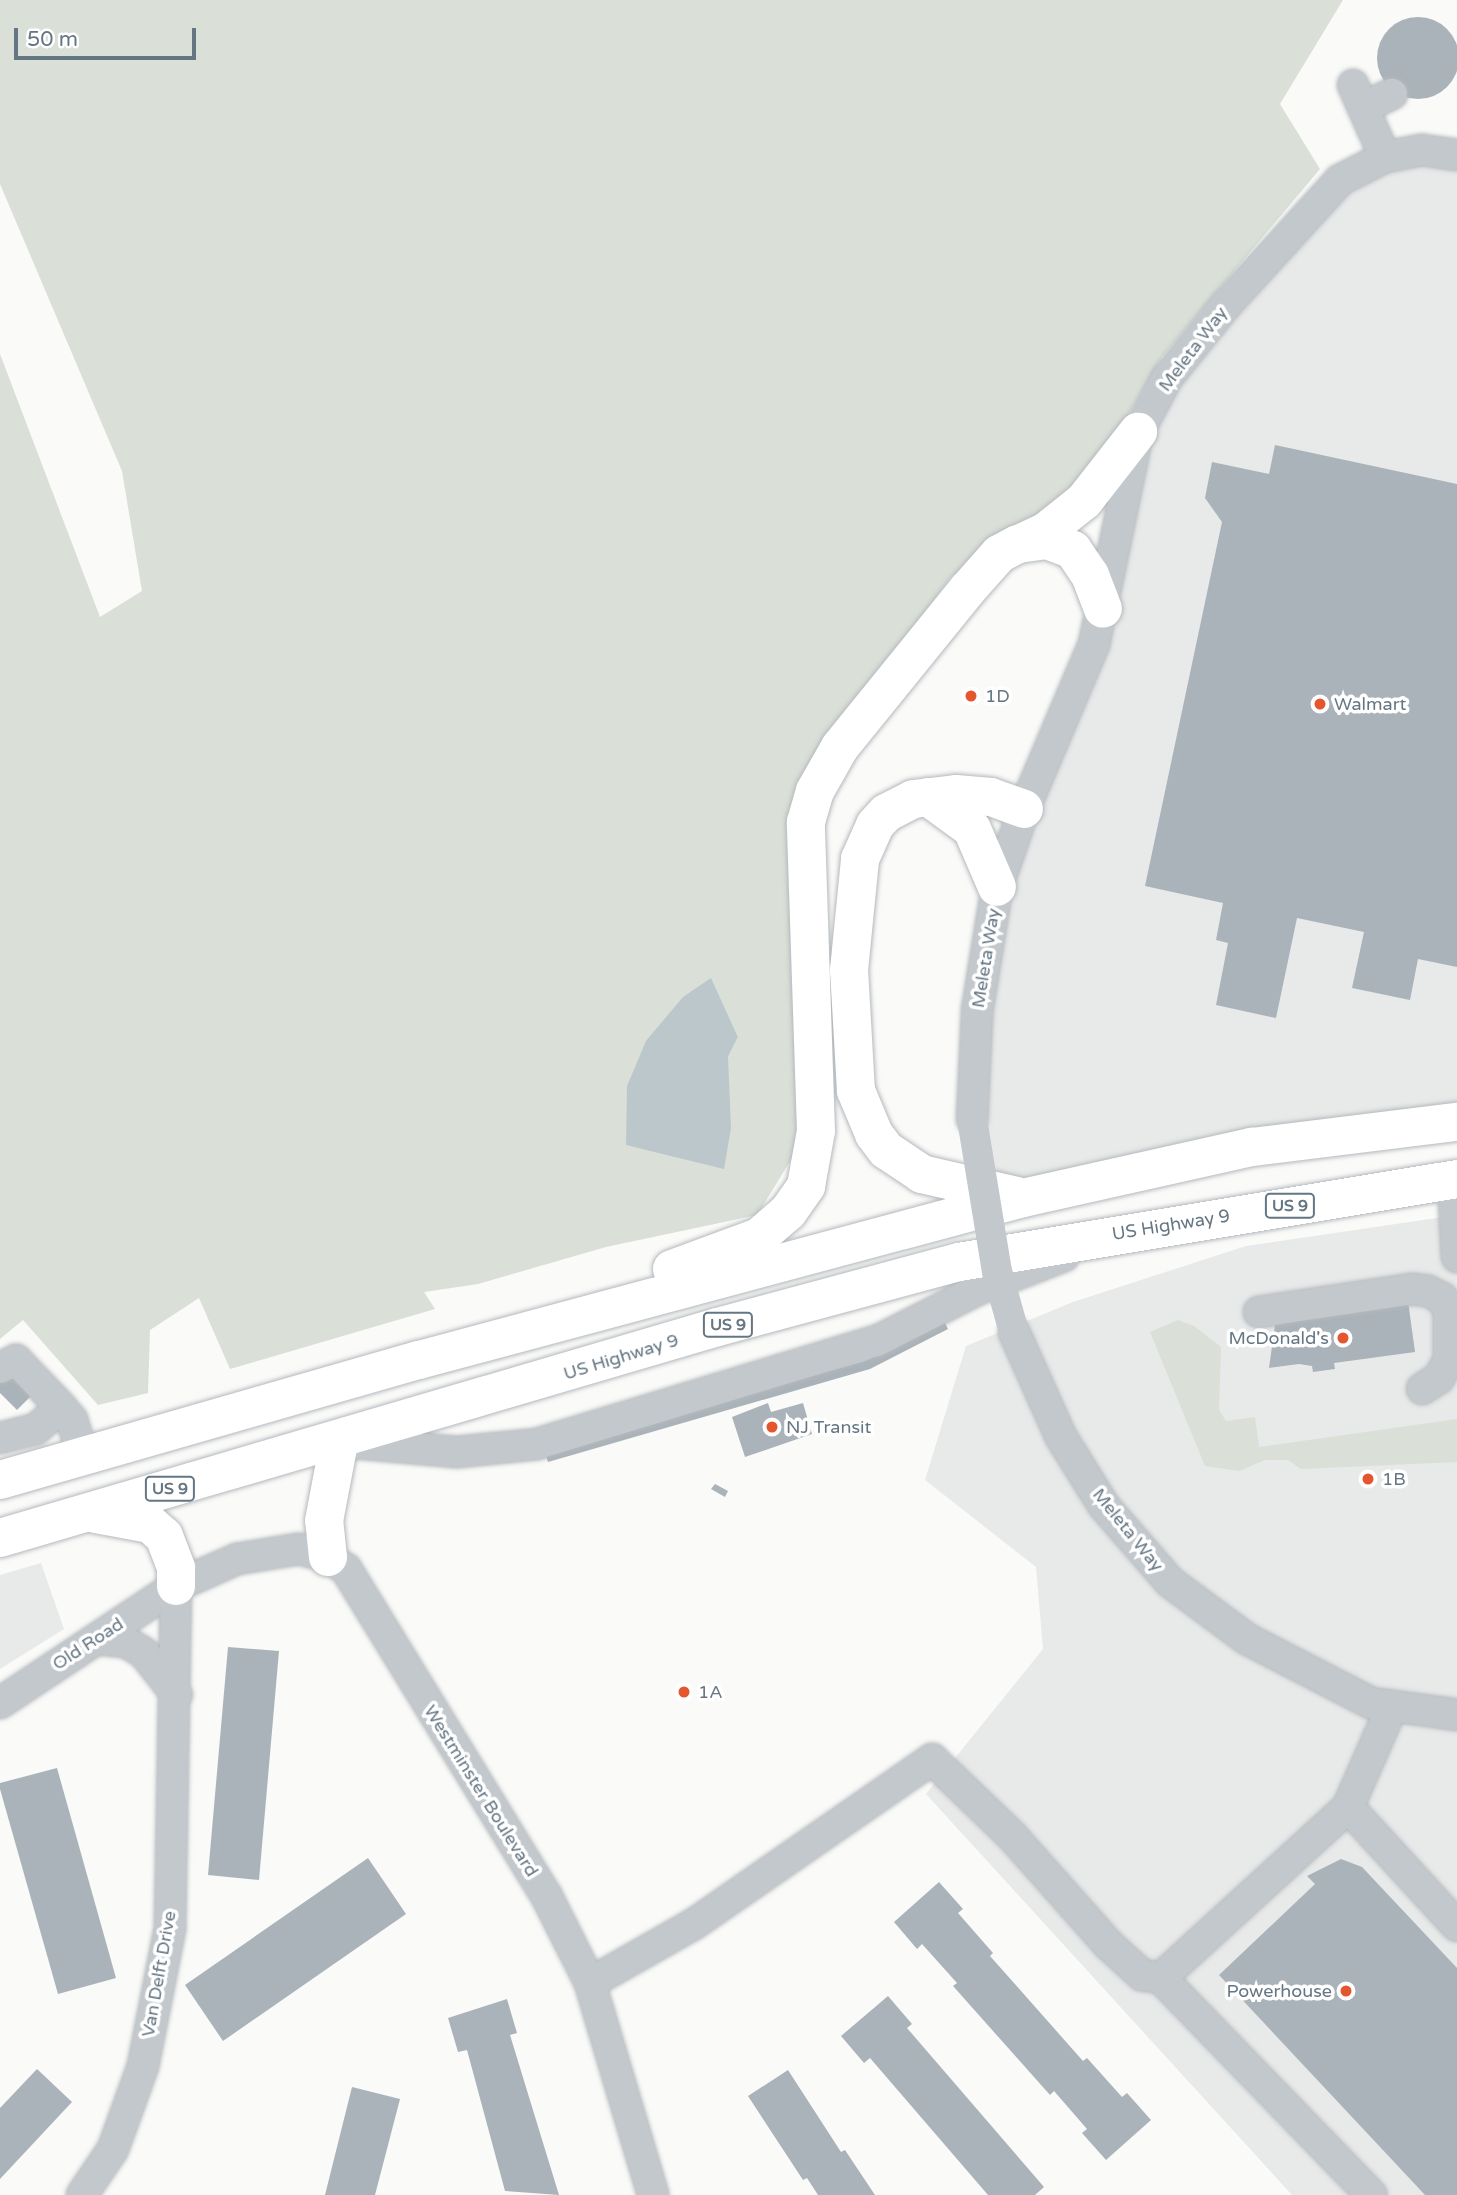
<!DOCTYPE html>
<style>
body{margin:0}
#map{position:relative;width:1457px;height:2195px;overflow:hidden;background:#fafaf8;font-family:"Varela Round",sans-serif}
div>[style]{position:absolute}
.built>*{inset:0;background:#e8e9e9}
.green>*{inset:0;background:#dadfd7}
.water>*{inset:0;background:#bbc7cb}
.building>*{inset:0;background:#aab3b9}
.round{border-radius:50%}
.roads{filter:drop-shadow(0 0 2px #b4b9bd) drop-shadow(0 0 2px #b4b9bd)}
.minor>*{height:30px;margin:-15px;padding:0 15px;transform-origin:15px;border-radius:15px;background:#c3c8cc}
.highway>*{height:38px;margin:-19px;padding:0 19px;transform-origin:19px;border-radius:19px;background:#fff}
.minor-bridge>*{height:30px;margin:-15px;padding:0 15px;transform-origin:15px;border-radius:15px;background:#c3c8cc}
.dots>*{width:19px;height:19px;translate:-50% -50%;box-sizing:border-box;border:4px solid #fff;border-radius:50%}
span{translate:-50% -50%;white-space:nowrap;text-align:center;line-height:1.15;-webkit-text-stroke:7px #fff;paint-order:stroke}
.shield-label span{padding:2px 5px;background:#fff;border:2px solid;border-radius:5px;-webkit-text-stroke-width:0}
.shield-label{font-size:16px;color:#657683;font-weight:700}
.street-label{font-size:18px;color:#657683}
.poi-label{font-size:18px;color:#657683}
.left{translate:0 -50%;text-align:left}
.right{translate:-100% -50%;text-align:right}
.scale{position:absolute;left:14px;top:28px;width:182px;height:32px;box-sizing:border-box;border:4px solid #657683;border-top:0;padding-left:9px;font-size:21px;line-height:24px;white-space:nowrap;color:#657683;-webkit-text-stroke:5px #fff;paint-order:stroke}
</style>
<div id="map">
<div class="built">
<i style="clip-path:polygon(1457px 155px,1457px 1122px,1023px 1198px,977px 1156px,997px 887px,1094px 644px,1138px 432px,1340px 180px)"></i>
<i style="clip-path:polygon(1457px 1215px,1457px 2195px,1292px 2195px,926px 1794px,1043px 1649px,1036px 1567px,925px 1480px,966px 1346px,1073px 1302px,1246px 1246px)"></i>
<i style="clip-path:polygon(41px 1563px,64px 1629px,0 1669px,0 1575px)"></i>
</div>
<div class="green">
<i style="clip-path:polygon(evenodd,0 0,1343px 0,1280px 104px,1320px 169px,1162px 357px,1079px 499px,952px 576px,802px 775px,802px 1142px,757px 1215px,606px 1247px,478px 1284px,424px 1292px,435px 1309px,230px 1369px,199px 1298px,150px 1330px,148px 1393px,98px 1405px,23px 1320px,0 1339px,0 354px,100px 617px,142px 591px,122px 471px,0 184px,0 0,711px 979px,738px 1037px,728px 1057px,711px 979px)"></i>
<i style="clip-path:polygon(1178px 1320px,1194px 1326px,1221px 1347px,1219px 1410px,1226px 1421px,1255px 1417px,1259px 1447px,1457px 1419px,1457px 1462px,1301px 1469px,1288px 1460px,1265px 1460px,1239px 1471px,1205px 1466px,1150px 1332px)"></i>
</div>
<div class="water">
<i style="clip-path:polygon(711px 978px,738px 1037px,728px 1057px,731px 1128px,724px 1169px,626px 1145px,627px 1086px,646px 1041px,683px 997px)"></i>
</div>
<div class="building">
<i class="round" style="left:1377px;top:17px;width:82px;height:82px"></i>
<i style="clip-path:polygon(1275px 445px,1457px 484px,1457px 967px,1418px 959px,1410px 1000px,1352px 988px,1364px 932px,1297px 918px,1276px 1018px,1216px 1005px,1228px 943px,1216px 940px,1223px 903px,1145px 886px,1222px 522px,1205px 498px,1212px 462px,1269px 474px)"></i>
<i style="clip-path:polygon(1408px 1301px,1415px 1352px,1334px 1363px,1335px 1369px,1313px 1372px,1312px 1366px,1299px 1364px,1269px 1368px,1275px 1325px)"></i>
<i style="clip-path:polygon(944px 1321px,948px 1329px,870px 1369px,548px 1462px,545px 1452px,865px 1361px)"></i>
<i style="clip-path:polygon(12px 1368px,35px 1392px,17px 1410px,0 1393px,0 1379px)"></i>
<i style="clip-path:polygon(768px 1403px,771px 1412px,803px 1403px,812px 1434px,745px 1457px,732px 1417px)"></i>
<i style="clip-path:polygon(715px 1484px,728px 1491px,725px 1497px,711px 1489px)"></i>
<i style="clip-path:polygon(228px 1647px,279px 1651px,259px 1880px,208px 1875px)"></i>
<i style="clip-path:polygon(57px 1768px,116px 1978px,58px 1994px,0 1789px,0 1783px)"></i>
<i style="clip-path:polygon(368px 1858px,406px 1914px,223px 2041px,185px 1985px)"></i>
<i style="clip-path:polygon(1341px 1859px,1362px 1867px,1457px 1968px,1457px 2195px,1425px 2195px,1219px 1975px,1315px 1884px,1307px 1876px)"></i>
<i style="clip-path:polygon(939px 1882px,963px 1909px,958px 1913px,993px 1953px,990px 1956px,1083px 2061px,1087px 2058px,1122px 2097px,1127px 2093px,1151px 2120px,1106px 2160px,1082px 2133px,1087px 2129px,1054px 2091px,1050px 2095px,953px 1986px,957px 1983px,922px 1944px,917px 1949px,894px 1922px)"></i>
<i style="clip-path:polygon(888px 1996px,912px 2024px,907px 2028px,1044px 2187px,1035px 2195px,988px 2195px,870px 2058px,864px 2063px,841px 2036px)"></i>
<i style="clip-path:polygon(507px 1999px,517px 2033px,510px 2035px,559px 2195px,505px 2191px,467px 2050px,458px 2052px,448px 2018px)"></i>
<i style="clip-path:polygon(37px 2069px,72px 2102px,0 2179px,0 2108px)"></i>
<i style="clip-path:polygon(788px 2070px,841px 2152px,845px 2150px,875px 2195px,818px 2195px,807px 2178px,803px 2180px,748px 2096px)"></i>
<i style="clip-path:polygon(352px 2087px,400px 2099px,375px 2195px,325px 2195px)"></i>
</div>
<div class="roads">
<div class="minor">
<i style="left:1353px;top:85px;width:79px;rotate:66deg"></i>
<i style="left:1365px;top:107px;width:30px;rotate:-26deg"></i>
<i style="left:972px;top:1119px;width:108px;rotate:-87.3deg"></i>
<i style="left:977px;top:1011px;width:126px;rotate:-80.8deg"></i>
<i style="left:997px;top:887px;width:83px;rotate:-70.9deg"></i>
<i style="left:1024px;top:809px;width:179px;rotate:-67deg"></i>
<i style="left:1094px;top:644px;width:217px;rotate:-78.3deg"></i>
<i style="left:1138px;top:432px;width:61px;rotate:-61.8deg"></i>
<i style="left:1167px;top:378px;width:94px;rotate:-51.1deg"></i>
<i style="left:1226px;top:305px;width:169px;rotate:-47.6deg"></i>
<i style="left:1340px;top:180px;width:51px;rotate:-27.1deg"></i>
<i style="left:1385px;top:157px;width:38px;rotate:-11deg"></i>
<i style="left:1422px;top:150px;width:35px;rotate:8deg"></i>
<i style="left:1453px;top:1180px;width:77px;rotate:87deg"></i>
<i style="left:1259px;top:1312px;width:155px;rotate:-8.5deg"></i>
<i style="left:1412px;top:1289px;width:16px;rotate:7deg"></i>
<i style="left:1428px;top:1291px;width:16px;rotate:27deg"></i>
<i style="left:1442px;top:1298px;width:16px;rotate:63deg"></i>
<i style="left:1449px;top:1312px;width:48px;rotate:90deg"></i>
<i style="left:1449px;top:1360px;width:21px;rotate:119deg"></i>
<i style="left:1439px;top:1378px;width:20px;rotate:147deg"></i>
<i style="left:1014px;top:1332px;width:115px;rotate:65.9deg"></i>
<i style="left:1061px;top:1437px;width:81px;rotate:58.1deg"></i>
<i style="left:1104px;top:1506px;width:101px;rotate:49deg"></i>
<i style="left:1170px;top:1582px;width:96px;rotate:36.5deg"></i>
<i style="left:1247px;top:1639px;width:140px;rotate:27.3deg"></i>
<i style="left:1371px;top:1703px;width:87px;rotate:7.9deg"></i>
<i style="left:0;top:1368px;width:18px;rotate:-27deg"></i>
<i style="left:16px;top:1360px;width:65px;rotate:46.2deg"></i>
<i style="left:61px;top:1407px;width:17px;rotate:50deg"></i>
<i style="left:72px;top:1420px;width:39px;rotate:73deg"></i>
<i style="left:0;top:1438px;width:37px;rotate:-14deg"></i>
<i style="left:36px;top:1429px;width:33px;rotate:-41deg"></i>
<i style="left:343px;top:1442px;width:114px;rotate:5deg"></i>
<i style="left:457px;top:1452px;width:80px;rotate:-5.7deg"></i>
<i style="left:537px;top:1444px;width:355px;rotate:-16.9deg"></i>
<i style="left:877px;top:1341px;width:114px;rotate:-27deg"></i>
<i style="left:979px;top:1289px;width:91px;rotate:-21.2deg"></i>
<i style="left:97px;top:1639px;width:29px;rotate:6deg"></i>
<i style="left:126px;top:1642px;width:21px;rotate:31deg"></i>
<i style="left:144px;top:1653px;width:53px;rotate:51.8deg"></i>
<i style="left:0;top:1703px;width:211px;rotate:-33.6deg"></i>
<i style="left:176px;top:1586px;width:67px;rotate:-23.9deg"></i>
<i style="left:237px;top:1559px;width:63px;rotate:-9.2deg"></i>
<i style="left:299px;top:1549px;width:30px;rotate:15deg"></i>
<i style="left:328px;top:1557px;width:22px;rotate:34deg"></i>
<i style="left:346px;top:1569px;width:382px;rotate:58.5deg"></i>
<i style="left:546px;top:1895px;width:98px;rotate:63.4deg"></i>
<i style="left:590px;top:1983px;width:221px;rotate:73.4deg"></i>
<i style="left:1348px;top:1807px;width:107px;rotate:-66.3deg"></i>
<i style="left:1161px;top:1978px;width:302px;rotate:45.9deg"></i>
<i style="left:590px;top:1983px;width:120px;rotate:-29.6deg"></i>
<i style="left:694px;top:1924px;width:290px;rotate:-34.7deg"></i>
<i style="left:932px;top:1759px;width:112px;rotate:43.9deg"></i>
<i style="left:1013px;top:1837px;width:144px;rotate:48.4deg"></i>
<i style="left:1109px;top:1945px;width:45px;rotate:42.3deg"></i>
<i style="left:1142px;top:1975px;width:19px;rotate:9deg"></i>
<i style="left:1161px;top:1978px;width:253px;rotate:-42.4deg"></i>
<i style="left:1348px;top:1807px;width:161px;rotate:47.5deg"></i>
<i style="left:82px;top:2195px;width:55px;rotate:-56deg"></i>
<i style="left:113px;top:2149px;width:88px;rotate:-70.1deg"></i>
<i style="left:143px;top:2066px;width:141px;rotate:-78.9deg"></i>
<i style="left:170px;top:1928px;width:342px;rotate:-89deg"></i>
</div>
<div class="highway">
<i style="left:1019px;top:544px;width:29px;rotate:-25deg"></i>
<i style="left:1045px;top:532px;width:50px;rotate:-38.5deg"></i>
<i style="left:1084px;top:501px;width:88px;rotate:-52deg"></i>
<i style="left:928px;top:797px;width:54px;rotate:36deg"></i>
<i style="left:972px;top:829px;width:63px;rotate:66.7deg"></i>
<i style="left:1017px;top:1196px;width:98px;rotate:-167deg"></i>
<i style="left:922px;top:1174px;width:43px;rotate:-146.3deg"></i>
<i style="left:886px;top:1150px;width:20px;rotate:-127deg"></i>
<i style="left:874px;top:1134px;width:47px;rotate:-112.7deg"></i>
<i style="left:856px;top:1091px;width:121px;rotate:-93.3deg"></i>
<i style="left:849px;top:970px;width:112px;rotate:-84.3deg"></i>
<i style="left:860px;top:859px;width:37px;rotate:-66deg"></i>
<i style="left:875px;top:825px;width:16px;rotate:-47deg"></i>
<i style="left:886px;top:813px;width:30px;rotate:-27deg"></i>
<i style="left:913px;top:799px;width:43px;rotate:-6.6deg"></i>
<i style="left:956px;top:794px;width:35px;rotate:5deg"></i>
<i style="left:991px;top:797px;width:35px;rotate:20deg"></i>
<i style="left:672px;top:1269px;width:93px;rotate:-20.2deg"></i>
<i style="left:759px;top:1237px;width:38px;rotate:-41deg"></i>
<i style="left:788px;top:1212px;width:32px;rotate:-55deg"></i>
<i style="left:806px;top:1186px;width:56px;rotate:-79.7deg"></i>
<i style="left:816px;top:1131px;width:309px;rotate:-91.9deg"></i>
<i style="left:806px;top:822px;width:32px;rotate:-74deg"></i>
<i style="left:815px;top:791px;width:51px;rotate:-60.4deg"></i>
<i style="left:840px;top:747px;width:203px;rotate:-51deg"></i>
<i style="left:968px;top:589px;width:47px;rotate:-48.5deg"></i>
<i style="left:999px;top:554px;width:21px;rotate:-28deg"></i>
<i style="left:1018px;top:544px;width:29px;rotate:-8deg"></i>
<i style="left:1047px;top:540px;width:28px;rotate:21deg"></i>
<i style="left:1073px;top:550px;width:30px;rotate:56deg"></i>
<i style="left:1090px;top:575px;width:36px;rotate:69deg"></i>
<i style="left:0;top:1480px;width:436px;rotate:-16deg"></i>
<i style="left:419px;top:1360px;width:625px;rotate:-15.01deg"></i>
<i style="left:1023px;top:1198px;width:235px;rotate:-12.6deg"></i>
<i style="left:1252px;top:1147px;width:207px;rotate:-7deg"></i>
<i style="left:96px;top:1514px;width:55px;rotate:10.5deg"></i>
<i style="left:150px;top:1524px;width:18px;rotate:41deg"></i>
<i style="left:164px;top:1536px;width:34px;rotate:69deg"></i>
<i style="left:176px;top:1568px;width:18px;rotate:90deg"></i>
<i style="left:0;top:1538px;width:748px;rotate:-16.38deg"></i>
<i style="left:718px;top:1327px;width:250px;rotate:-15.1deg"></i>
<i style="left:959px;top:1262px;width:505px;rotate:-9.46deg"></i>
<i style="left:328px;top:1557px;width:36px;rotate:-96deg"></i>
<i style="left:324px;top:1521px;width:80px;rotate:-79.2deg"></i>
</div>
</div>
<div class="minor-bridge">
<i style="left:972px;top:1119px;width:154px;rotate:80.7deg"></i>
<i style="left:997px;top:1271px;width:63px;rotate:74.4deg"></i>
</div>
<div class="dots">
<i style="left:971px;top:696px;background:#e4572e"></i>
<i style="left:1320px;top:704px;background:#e4572e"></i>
<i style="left:1343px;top:1338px;background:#e4572e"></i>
<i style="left:772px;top:1427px;background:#e4572e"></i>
<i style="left:1368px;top:1479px;background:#e4572e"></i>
<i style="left:684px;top:1692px;background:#e4572e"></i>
<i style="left:1346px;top:1991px;background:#e4572e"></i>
</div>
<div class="shield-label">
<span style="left:1290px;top:1206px">US 9</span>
<span style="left:728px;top:1325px">US 9</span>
<span style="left:170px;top:1489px">US 9</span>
</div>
<div class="street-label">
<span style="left:1193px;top:349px;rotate:-53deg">Meleta Way</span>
<span style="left:986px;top:958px;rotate:-81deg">Meleta Way</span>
<span style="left:1171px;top:1225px;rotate:-9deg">US Highway 9</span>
<span style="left:621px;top:1357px;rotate:-17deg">US Highway 9</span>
<span style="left:1128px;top:1530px;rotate:51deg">Meleta Way</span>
<span style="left:88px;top:1644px;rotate:-33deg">Old Road</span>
<span style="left:481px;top:1791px;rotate:58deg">Westminster Boulevard</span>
<span style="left:159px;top:1974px;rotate:-80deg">Van Delft Drive</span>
</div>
<div class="poi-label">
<span class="left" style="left:985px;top:696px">1D</span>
<span class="left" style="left:1334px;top:704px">Walmart</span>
<span class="right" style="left:1329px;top:1338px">McDonald's</span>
<span class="left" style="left:786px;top:1427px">NJ Transit</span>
<span class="left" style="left:1382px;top:1479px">1B</span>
<span class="left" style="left:698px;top:1692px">1A</span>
<span class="right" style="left:1332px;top:1991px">Powerhouse</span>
</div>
<div class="scale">50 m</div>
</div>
